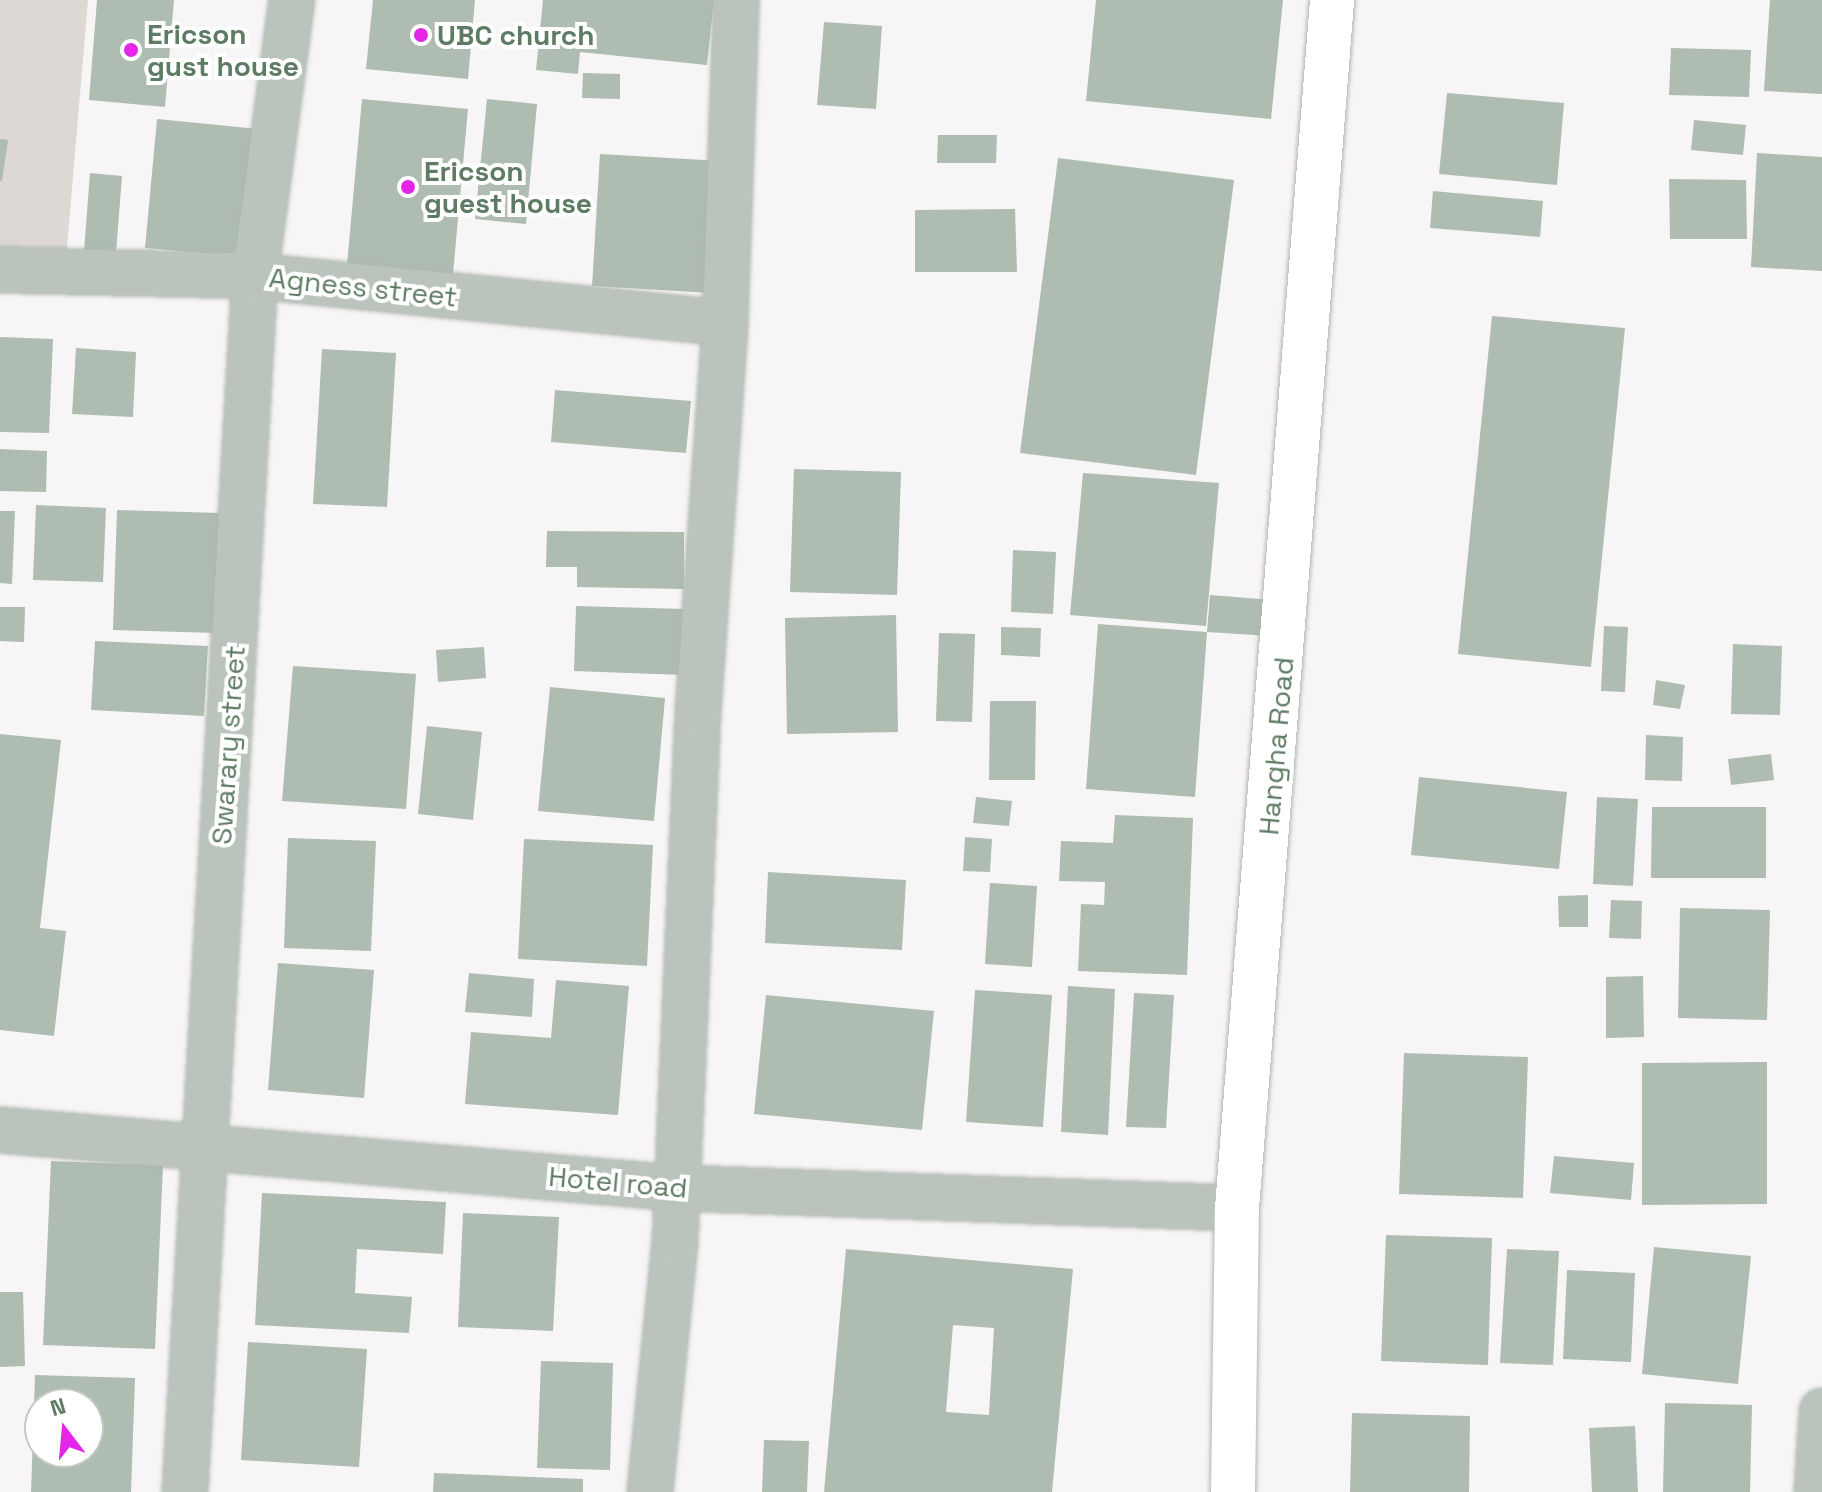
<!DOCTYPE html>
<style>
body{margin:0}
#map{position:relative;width:1822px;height:1492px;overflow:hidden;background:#f8f5f6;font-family:"Space Grotesk",sans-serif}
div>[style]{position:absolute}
.green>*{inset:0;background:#ddd8d4}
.building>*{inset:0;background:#afbcb1}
.roads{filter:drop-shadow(0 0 2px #aeb8b0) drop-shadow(0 0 2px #aeb8b0)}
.minor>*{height:44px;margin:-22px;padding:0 22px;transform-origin:22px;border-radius:22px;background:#bac4bc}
.highway>*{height:44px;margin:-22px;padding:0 22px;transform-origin:22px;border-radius:22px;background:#fff}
.dots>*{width:22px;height:22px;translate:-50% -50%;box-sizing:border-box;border:4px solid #fff;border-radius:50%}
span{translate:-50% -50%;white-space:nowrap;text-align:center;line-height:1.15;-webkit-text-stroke:8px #fff;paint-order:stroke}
.poi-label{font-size:28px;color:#5e7b64;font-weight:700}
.left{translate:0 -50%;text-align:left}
.street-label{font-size:28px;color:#5e7b64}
.north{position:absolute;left:24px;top:1388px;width:80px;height:80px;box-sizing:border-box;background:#fff;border:2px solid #bfcac1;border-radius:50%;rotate:344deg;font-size:22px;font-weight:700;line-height:32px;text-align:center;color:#5e7b64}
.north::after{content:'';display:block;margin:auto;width:28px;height:36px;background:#e326e7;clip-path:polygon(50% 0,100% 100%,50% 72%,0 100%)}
</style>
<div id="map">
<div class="green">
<i style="clip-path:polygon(0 0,88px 0,65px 271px,0 265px)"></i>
</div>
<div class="building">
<i style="clip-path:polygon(97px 0,174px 0,165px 107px,89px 100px)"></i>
<i style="clip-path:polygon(373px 0,475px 0,468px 79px,366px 69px)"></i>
<i style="clip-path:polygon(543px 0,714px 0,707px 65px,580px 52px,578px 74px,536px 70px)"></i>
<i style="clip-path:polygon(1096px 0,1283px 0,1271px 119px,1086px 101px)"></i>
<i style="clip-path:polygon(1770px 0,1822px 0,1822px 94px,1764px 91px)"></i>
<i style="clip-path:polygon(824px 22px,882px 26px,876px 109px,817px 105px)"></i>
<i style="clip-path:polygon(1671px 48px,1751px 50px,1749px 97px,1669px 95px)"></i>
<i style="clip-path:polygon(583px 73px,620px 74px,620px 99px,582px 98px)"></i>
<i style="clip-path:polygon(1447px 93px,1564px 103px,1557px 185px,1439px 174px)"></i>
<i style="clip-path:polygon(362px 99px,468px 109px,453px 274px,347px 265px)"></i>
<i style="clip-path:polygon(487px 99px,537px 104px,526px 224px,475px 219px)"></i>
<i style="clip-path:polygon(157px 119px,258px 129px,245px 257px,145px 248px)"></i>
<i style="clip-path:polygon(1694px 120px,1746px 125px,1743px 155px,1691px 150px)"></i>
<i style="clip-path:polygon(938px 135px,997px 135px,996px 163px,937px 163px)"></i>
<i style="clip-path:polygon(0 139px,8px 140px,2px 181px,0 181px)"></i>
<i style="clip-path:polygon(1757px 153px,1822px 157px,1822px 271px,1751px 267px)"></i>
<i style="clip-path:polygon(600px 154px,721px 161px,712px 293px,592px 286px)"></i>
<i style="clip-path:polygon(1058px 158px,1234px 180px,1196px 475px,1020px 453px)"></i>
<i style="clip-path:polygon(90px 173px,122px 176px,115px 266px,83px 264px)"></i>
<i style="clip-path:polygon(1669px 179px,1746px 180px,1747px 239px,1670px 239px)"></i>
<i style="clip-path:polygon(1433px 191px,1543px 201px,1540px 237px,1430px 228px)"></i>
<i style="clip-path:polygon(1015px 209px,1017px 272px,915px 272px,915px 210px)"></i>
<i style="clip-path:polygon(1492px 316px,1625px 328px,1591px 667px,1458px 654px)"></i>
<i style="clip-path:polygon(0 337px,53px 339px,49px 433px,0 432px)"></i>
<i style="clip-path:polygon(76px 348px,136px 352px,133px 417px,72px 414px)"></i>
<i style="clip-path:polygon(322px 349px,396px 353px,387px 507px,313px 504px)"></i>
<i style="clip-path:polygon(555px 390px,691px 401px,686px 453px,551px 442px)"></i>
<i style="clip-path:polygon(0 449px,47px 451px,46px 492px,0 491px)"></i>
<i style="clip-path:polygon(794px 469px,901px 472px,897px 595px,790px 592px)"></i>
<i style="clip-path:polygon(1083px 473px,1219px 483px,1206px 626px,1070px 615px)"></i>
<i style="clip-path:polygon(36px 505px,106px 508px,103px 582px,33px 580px)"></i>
<i style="clip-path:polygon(117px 510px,220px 513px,216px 633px,113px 630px)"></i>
<i style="clip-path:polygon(0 511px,15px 511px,12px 584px,0 583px)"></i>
<i style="clip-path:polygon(547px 531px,684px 532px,684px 589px,577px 587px,577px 567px,546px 567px)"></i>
<i style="clip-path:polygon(1013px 550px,1056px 552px,1053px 614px,1011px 612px)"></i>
<i style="clip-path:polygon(1210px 595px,1273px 600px,1270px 636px,1207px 632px)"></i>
<i style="clip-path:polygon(576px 606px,685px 609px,683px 675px,574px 671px)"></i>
<i style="clip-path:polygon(0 607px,25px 607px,24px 642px,0 641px)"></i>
<i style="clip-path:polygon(896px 615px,898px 732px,787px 734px,785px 618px)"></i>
<i style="clip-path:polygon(1098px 624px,1207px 632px,1195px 797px,1086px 789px)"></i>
<i style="clip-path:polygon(1604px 626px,1628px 627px,1625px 692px,1601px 691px)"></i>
<i style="clip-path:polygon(1001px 627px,1041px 628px,1040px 657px,1001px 655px)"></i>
<i style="clip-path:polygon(939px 633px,975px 634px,972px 722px,936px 721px)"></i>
<i style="clip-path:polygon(95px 641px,208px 646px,204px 716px,91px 710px)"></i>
<i style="clip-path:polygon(1733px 644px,1782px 646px,1780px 715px,1731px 714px)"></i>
<i style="clip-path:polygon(484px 647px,486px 678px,438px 682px,436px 650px)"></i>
<i style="clip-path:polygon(293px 666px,416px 674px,406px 809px,282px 801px)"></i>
<i style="clip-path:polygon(1656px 680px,1685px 685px,1680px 709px,1653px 705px)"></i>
<i style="clip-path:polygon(550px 687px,665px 698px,654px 821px,538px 811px)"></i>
<i style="clip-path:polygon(990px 701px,1036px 701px,1035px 780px,989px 780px)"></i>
<i style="clip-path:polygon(427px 726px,482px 732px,473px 820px,418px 814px)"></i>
<i style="clip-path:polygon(0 734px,61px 740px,40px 928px,66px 931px,54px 1036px,0 1030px)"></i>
<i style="clip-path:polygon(1646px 735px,1683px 737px,1682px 781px,1645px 780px)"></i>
<i style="clip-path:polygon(1771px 754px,1774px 780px,1731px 785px,1728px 759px)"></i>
<i style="clip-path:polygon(1419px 777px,1567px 792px,1559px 869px,1411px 855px)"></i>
<i style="clip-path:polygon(976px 797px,1012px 801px,1009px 826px,973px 823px)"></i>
<i style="clip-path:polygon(1597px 797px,1638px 799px,1633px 886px,1593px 884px)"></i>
<i style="clip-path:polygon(1652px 807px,1766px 807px,1766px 878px,1651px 878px)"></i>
<i style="clip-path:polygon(1115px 815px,1193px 818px,1187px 975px,1078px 971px,1081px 904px,1104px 905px,1105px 882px,1059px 881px,1061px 841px,1113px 843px)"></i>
<i style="clip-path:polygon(965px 837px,992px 839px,990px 872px,963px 871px)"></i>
<i style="clip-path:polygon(288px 838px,376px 841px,371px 951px,284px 948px)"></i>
<i style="clip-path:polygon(524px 839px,653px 845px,647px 966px,518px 959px)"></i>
<i style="clip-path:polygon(768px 872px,906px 880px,902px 950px,765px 943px)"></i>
<i style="clip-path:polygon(990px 883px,1037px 886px,1032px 967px,985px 964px)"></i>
<i style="clip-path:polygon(1588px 895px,1588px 927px,1559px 927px,1558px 896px)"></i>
<i style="clip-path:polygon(1611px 900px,1642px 901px,1641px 939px,1609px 938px)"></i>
<i style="clip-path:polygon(1680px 908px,1770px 910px,1767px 1020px,1678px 1018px)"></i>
<i style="clip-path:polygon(278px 963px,374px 970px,364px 1098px,268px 1090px)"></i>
<i style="clip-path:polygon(469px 973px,534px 979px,532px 1017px,465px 1012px)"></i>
<i style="clip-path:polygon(1643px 976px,1644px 1037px,1606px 1038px,1606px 977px)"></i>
<i style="clip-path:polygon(556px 980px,629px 986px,618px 1115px,465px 1104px,471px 1032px,551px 1038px)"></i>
<i style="clip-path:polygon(1068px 986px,1115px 989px,1108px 1135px,1061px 1132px)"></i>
<i style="clip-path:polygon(975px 990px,1052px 995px,1043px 1127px,966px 1122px)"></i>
<i style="clip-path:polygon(1134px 993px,1174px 995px,1166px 1128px,1126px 1127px)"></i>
<i style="clip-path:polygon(766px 995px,934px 1011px,922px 1130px,754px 1114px)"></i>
<i style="clip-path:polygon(1404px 1053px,1528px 1057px,1523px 1198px,1399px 1194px)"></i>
<i style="clip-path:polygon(1767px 1062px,1767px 1204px,1642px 1205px,1642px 1063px)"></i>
<i style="clip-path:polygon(1554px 1156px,1634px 1163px,1631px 1200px,1550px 1193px)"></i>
<i style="clip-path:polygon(51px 1161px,163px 1165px,155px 1349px,43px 1345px)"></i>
<i style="clip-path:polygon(262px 1193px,446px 1202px,443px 1254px,357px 1249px,355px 1293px,412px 1297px,409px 1333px,255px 1325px)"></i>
<i style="clip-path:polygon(463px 1213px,559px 1217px,553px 1331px,458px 1327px)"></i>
<i style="clip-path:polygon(1386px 1235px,1492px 1238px,1488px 1365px,1381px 1361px)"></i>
<i style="clip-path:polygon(1654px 1247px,1751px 1256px,1738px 1384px,1642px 1374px)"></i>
<i style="clip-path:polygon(evenodd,846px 1249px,1073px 1269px,1052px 1492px,824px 1492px,846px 1249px,953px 1325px,994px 1328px,989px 1415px,946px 1412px,953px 1325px)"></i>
<i style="clip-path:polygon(1507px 1249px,1559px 1251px,1553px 1365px,1500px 1363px)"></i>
<i style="clip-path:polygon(1567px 1270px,1635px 1273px,1631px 1362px,1563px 1359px)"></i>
<i style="clip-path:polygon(0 1292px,23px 1292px,25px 1366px,0 1367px)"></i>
<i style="clip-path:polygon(248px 1342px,367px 1349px,359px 1467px,241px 1460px)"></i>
<i style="clip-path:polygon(541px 1361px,613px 1363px,610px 1470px,537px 1468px)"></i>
<i style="clip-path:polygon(evenodd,35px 1375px,135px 1378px,131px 1492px,31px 1492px,35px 1375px,40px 1404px,88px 1404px,88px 1452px,40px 1452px,40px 1404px)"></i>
<i style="clip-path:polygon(1665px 1403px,1752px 1405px,1750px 1492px,1663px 1492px)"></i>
<i style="clip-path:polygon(1352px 1413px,1470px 1416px,1469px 1492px,1350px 1492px)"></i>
<i style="clip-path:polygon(1635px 1426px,1638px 1492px,1592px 1492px,1589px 1428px)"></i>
<i style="clip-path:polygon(764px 1440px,809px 1441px,807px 1492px,762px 1492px)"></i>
<i style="clip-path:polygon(434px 1473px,583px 1479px,583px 1492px,433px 1492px)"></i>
</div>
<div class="roads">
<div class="minor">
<i style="left:0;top:270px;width:255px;rotate:1.3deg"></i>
<i style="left:255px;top:276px;width:472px;rotate:5.7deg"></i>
<i style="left:0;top:1130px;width:679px;rotate:4.9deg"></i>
<i style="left:677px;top:1188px;width:560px;rotate:2.05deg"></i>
<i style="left:185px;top:1492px;width:1218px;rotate:-86.71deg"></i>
<i style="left:255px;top:276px;width:278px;rotate:-82.4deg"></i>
<i style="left:650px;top:1492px;width:251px;rotate:-84.3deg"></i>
<i style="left:675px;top:1242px;width:530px;rotate:-87.52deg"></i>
<i style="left:698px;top:712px;width:390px;rotate:-86deg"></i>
<i style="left:725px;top:323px;width:323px;rotate:-88deg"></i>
<i style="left:1817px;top:1492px;width:81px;rotate:-86.5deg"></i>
</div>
<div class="highway">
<i style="left:1233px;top:1492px;width:284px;rotate:-89.2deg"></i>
<i style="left:1237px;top:1208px;width:1212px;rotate:-85.5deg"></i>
</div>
</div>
<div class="dots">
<i style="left:421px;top:35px;background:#e326e7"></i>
<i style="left:131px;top:50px;background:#e326e7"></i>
<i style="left:408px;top:187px;background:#e326e7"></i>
</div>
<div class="poi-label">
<span class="left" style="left:147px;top:50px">Ericson<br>gust house</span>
<span class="left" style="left:437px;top:35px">UBC church</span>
<span class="left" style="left:424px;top:187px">Ericson<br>guest house</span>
</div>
<div class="street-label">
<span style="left:363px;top:287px;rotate:6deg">Agness street</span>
<span style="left:228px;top:745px;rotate:-86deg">Swarary street</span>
<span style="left:1276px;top:746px;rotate:-85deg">Hangha Road</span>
<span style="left:618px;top:1182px;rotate:5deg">Hotel road</span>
</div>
<div class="north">N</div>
</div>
